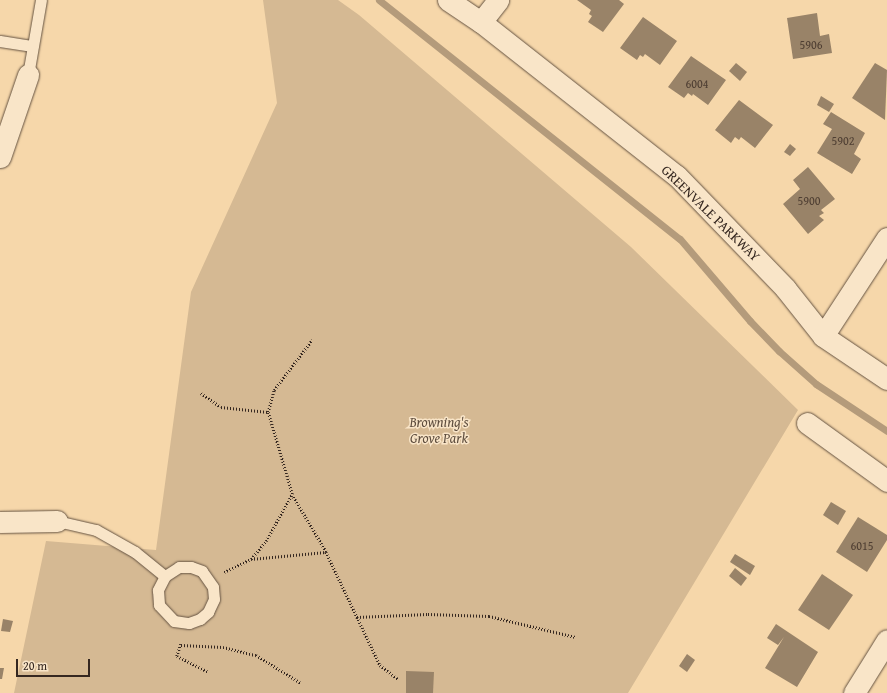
<!DOCTYPE html>
<style>
body{margin:0}
#map{position:relative;width:887px;height:693px;overflow:hidden;background:#f6d7aa;font-family:"Gentium Book Plus",serif}
div>[style]{position:absolute}
.green>*{inset:0;background:#d5b993}
.stream>*{height:7px;margin:-3.5px;padding:0 3.5px;transform-origin:3.5px;border-radius:3.5px;background:#b49b7b}
.building>*{inset:0;background:#998368}
.path>*{height:2.5px;margin-top:-1.25px;transform-origin:0;background:repeating-linear-gradient(90deg,#352720 0 1px,transparent 0 3px)}
.roads{filter:drop-shadow(0 0 1px #655342) drop-shadow(0 0 1px #655342)}
.service>*{height:11px;margin:-5.5px;padding:0 5.5px;transform-origin:5.5px;border-radius:5.5px;background:#f9e5c8}
.minor>*{height:21px;margin:-10.5px;padding:0 10.5px;transform-origin:10.5px;border-radius:10.5px;background:#f9e5c8}
span{translate:-50% -50%;white-space:nowrap;text-align:center;line-height:1.15;-webkit-text-stroke:3px #f9e5c8;paint-order:stroke}
.number-label{font-size:12px;color:#4e3e32}
.number-label span{-webkit-text-stroke-width:0}
.street-label{font-size:14px;color:#352720}
.park-label{font-size:14px;color:#5d4c3d;font-style:italic}
.scale{position:absolute;left:16px;top:659px;width:74px;height:18px;box-sizing:border-box;border:2px solid #352720;border-top:0;padding-left:5px;font-size:12px;line-height:14px;white-space:nowrap;color:#352720;-webkit-text-stroke:3px #f9e5c8;paint-order:stroke}
</style>
<div id="map">
<div class="green">
<i style="clip-path:polygon(263px 0,338px 0,359px 15px,631px 247px,798px 410px,628px 693px,14px 693px,46px 541px,156px 550px,191px 292px,277px 103px)"></i>
</div>
<div class="stream">
<i style="left:379px;top:0;width:384px;rotate:38.5deg"></i>
<i style="left:680px;top:239px;width:108px;rotate:49.5deg"></i>
<i style="left:750px;top:321px;width:42px;rotate:46deg"></i>
<i style="left:779px;top:351px;width:50px;rotate:41.7deg"></i>
<i style="left:816px;top:384px;width:85px;rotate:33.5deg"></i>
</div>
<div class="building">
<i style="clip-path:polygon(577px 0,619px 0,624px 4px,603px 32px,588px 22px,592px 16px,589px 14px,591px 10px)"></i>
<i style="clip-path:polygon(817px 13px,820px 36px,829px 34px,832px 53px,793px 59px,787px 18px)"></i>
<i style="clip-path:polygon(643px 17px,677px 41px,660px 65px,645px 54px,643px 57px,640px 55px,637px 60px,620px 48px)"></i>
<i style="clip-path:polygon(691px 56px,726px 80px,708px 105px,693px 94px,692px 96px,688px 93px,684px 98px,668px 87px)"></i>
<i style="clip-path:polygon(736px 63px,747px 72px,740px 81px,729px 71px)"></i>
<i style="clip-path:polygon(875px 63px,887px 70px,885px 120px,852px 98px)"></i>
<i style="clip-path:polygon(821px 96px,834px 104px,829px 112px,817px 105px)"></i>
<i style="clip-path:polygon(739px 100px,773px 125px,755px 148px,741px 137px,739px 140px,735px 137px,731px 143px,715px 130px)"></i>
<i style="clip-path:polygon(831px 112px,865px 133px,854px 154px,861px 159px,852px 174px,817px 153px,832px 129px,823px 124px)"></i>
<i style="clip-path:polygon(790px 144px,796px 149px,790px 156px,784px 152px)"></i>
<i style="clip-path:polygon(808px 167px,835px 199px,821px 210px,824px 213px,819px 216px,824px 220px,808px 234px,783px 204px,800px 189px,793px 180px)"></i>
<i style="clip-path:polygon(831px 502px,846px 511px,838px 525px,823px 515px)"></i>
<i style="clip-path:polygon(858px 517px,887px 535px,887px 540px,867px 572px,836px 552px)"></i>
<i style="clip-path:polygon(735px 554px,755px 566px,750px 575px,730px 562px)"></i>
<i style="clip-path:polygon(735px 568px,747px 578px,741px 586px,729px 576px)"></i>
<i style="clip-path:polygon(822px 574px,853px 595px,829px 630px,798px 610px)"></i>
<i style="clip-path:polygon(3px 619px,13px 621px,10px 632px,1px 631px)"></i>
<i style="clip-path:polygon(776px 624px,818px 652px,797px 687px,765px 668px,784px 637px,778px 645px,767px 638px)"></i>
<i style="clip-path:polygon(687px 654px,695px 660px,687px 672px,679px 666px)"></i>
<i style="clip-path:polygon(0 668px,4px 668px,2px 679px,0 679px)"></i>
<i style="clip-path:polygon(406px 671px,434px 672px,433px 693px,406px 693px)"></i>
</div>
<div class="path">
<i style="left:201px;top:393px;width:24px;rotate:35deg"></i>
<i style="left:221px;top:407px;width:47px;rotate:6.1deg"></i>
<i style="left:326px;top:552px;width:125px;rotate:64.5deg"></i>
<i style="left:380px;top:665px;width:23px;rotate:38deg"></i>
<i style="left:251px;top:559px;width:75px;rotate:-5.3deg"></i>
<i style="left:326px;top:552px;width:66px;rotate:-120.8deg"></i>
<i style="left:224px;top:572px;width:30px;rotate:-26deg"></i>
<i style="left:251px;top:559px;width:23px;rotate:-50deg"></i>
<i style="left:266px;top:541px;width:54px;rotate:-61deg"></i>
<i style="left:292px;top:494px;width:85px;rotate:-106.3deg"></i>
<i style="left:268px;top:412px;width:23px;rotate:-75deg"></i>
<i style="left:274px;top:390px;width:63px;rotate:-52.8deg"></i>
<i style="left:357px;top:617px;width:71px;rotate:-2.4deg"></i>
<i style="left:428px;top:614px;width:61px;rotate:1.9deg"></i>
<i style="left:489px;top:616px;width:89px;rotate:13.7deg"></i>
<i style="left:181px;top:644px;width:13px;rotate:108deg"></i>
<i style="left:177px;top:656px;width:35px;rotate:27deg"></i>
<i style="left:181px;top:645px;width:42px;rotate:2.7deg"></i>
<i style="left:223px;top:647px;width:34px;rotate:14deg"></i>
<i style="left:256px;top:655px;width:53px;rotate:31.9deg"></i>
</div>
<div class="roads">
<div class="service">
<i style="left:0;top:41px;width:33px;rotate:9deg"></i>
<i style="left:28px;top:75px;width:76px;rotate:-80.2deg"></i>
<i style="left:57px;top:521px;width:40px;rotate:13deg"></i>
<i style="left:96px;top:530px;width:45px;rotate:29.4deg"></i>
<i style="left:135px;top:552px;width:38px;rotate:39deg"></i>
<i style="left:165px;top:576px;width:16px;rotate:117deg"></i>
<i style="left:158px;top:590px;width:15px;rotate:86deg"></i>
<i style="left:159px;top:605px;width:22px;rotate:47deg"></i>
<i style="left:174px;top:621px;width:15px;rotate:8deg"></i>
<i style="left:189px;top:623px;width:12px;rotate:-20deg"></i>
<i style="left:200px;top:619px;width:11px;rotate:-41deg"></i>
<i style="left:208px;top:612px;width:14px;rotate:-65deg"></i>
<i style="left:214px;top:599px;width:12px;rotate:-95deg"></i>
<i style="left:213px;top:587px;width:19px;rotate:-125deg"></i>
<i style="left:202px;top:571px;width:12px;rotate:-160deg"></i>
<i style="left:191px;top:567px;width:12px;rotate:180deg"></i>
<i style="left:179px;top:567px;width:17px;rotate:147deg"></i>
</div>
<div class="minor">
<i style="left:448px;top:0;width:40px;rotate:34deg"></i>
<i style="left:481px;top:22px;width:249px;rotate:38.2deg"></i>
<i style="left:677px;top:176px;width:156px;rotate:46deg"></i>
<i style="left:785px;top:288px;width:61px;rotate:51.6deg"></i>
<i style="left:823px;top:336px;width:77px;rotate:33.9deg"></i>
<i style="left:481px;top:22px;width:28px;rotate:-52deg"></i>
<i style="left:0;top:157px;width:87px;rotate:-71.1deg"></i>
<i style="left:823px;top:336px;width:117px;rotate:-56.9deg"></i>
<i style="left:807px;top:423px;width:99px;rotate:35.9deg"></i>
<i style="left:0;top:522px;width:57px;rotate:-1deg"></i>
<i style="left:854px;top:693px;width:62px;rotate:-58.1deg"></i>
</div>
</div>
<div class="number-label">
<span style="left:811px;top:45px">5906</span>
<span style="left:697px;top:84px">6004</span>
<span style="left:843px;top:141px">5902</span>
<span style="left:809px;top:201px">5900</span>
<span style="left:862px;top:546px">6015</span>
</div>
<div class="street-label">
<span style="left:711px;top:213px;rotate:44deg">GREENVALE PARKWAY</span>
</div>
<div class="park-label">
<span style="left:439px;top:430px">Browning's<br>Grove Park</span>
</div>
<div class="scale">20 m</div>
</div>
